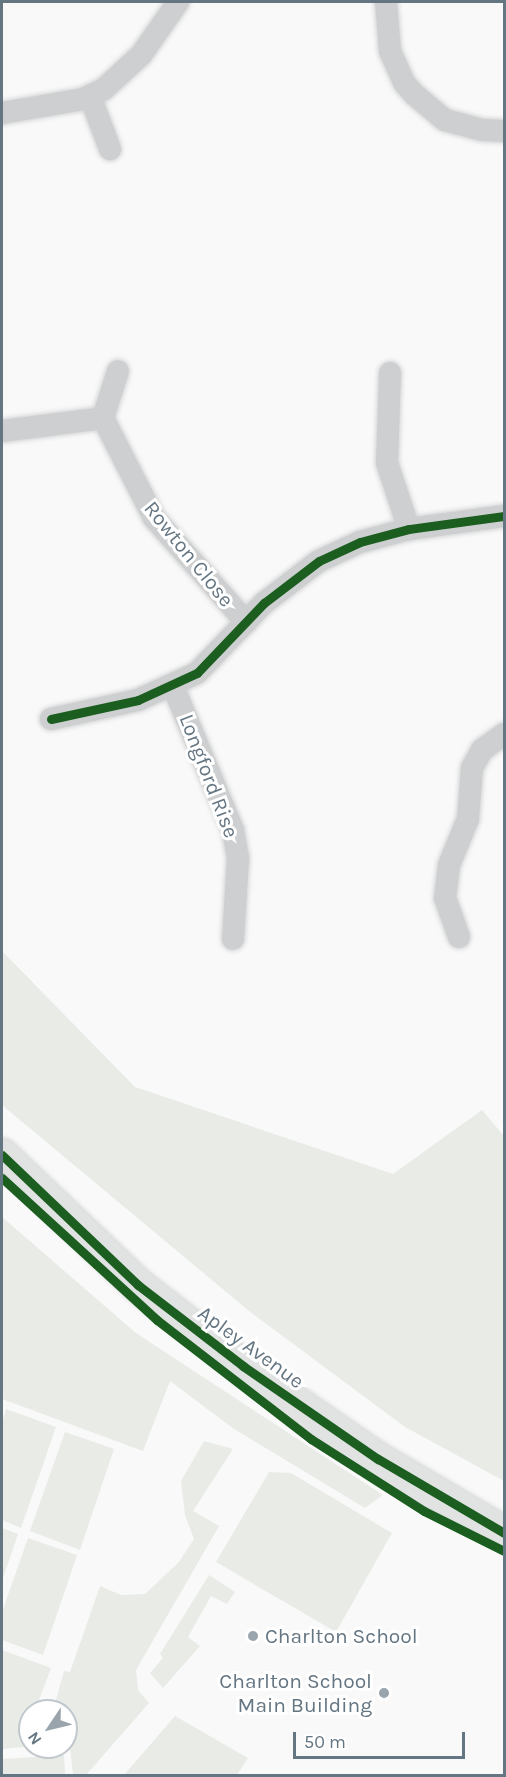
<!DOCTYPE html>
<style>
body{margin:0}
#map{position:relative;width:506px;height:1777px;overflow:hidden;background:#f9f9f9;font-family:Karla,sans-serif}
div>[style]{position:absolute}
.green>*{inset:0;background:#e8ebe6}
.roads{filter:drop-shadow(0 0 2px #d5d6d7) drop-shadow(0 0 2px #d5d6d7)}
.street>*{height:22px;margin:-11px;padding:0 11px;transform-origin:11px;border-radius:11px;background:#cecfd0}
.secondary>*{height:32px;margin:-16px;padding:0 16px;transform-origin:16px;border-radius:16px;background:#e1e2e2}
.cycleway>*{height:9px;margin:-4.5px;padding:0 4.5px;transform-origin:4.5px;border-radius:4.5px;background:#1b5e20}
.dots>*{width:16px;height:16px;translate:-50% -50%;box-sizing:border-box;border:3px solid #fff;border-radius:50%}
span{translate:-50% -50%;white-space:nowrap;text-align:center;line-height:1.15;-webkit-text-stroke:6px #fff;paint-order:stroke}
.street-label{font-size:21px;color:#657683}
.poi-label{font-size:21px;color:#657683}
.left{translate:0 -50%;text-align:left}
.right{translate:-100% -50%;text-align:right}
.frame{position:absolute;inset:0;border:3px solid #657683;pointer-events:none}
.north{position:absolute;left:18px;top:1699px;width:60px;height:60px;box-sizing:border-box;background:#fff;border:2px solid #c1c8cd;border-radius:50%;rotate:235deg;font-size:16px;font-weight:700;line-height:24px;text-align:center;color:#657683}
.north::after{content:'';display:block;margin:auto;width:21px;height:27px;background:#99a4ac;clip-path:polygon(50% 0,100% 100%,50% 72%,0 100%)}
.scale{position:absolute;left:293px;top:1732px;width:172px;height:27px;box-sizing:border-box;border:3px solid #657683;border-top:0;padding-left:8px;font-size:18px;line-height:21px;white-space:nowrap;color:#657683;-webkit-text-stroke:4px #fff;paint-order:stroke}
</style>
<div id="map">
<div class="green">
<i style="clip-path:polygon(2px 951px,135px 1087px,393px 1174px,482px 1110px,504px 1136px,504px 1481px,405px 1427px,249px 1311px,2px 1105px)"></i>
<i style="clip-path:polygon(2px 1217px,136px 1333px,383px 1495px,365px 1508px,234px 1429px,170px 1381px,143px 1451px,2px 1399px)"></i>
<i style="clip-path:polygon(6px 1409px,56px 1427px,21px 1528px,2px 1520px,2px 1423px)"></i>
<i style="clip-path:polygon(65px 1432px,114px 1449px,80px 1550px,30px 1531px)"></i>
<i style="clip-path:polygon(204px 1441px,233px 1449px,193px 1511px,219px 1526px,136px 1670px,138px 1690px,149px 1703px,86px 1775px,73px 1775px,70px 1747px,66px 1747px,66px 1711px,53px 1711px,64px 1671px,70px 1672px,100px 1586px,121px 1595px,145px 1594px,179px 1562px,194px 1539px,185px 1515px,181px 1481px)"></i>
<i style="clip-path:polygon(269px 1472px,291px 1473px,392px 1533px,336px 1632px,216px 1562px)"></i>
<i style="clip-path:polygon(2px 1528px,18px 1534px,2px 1581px)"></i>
<i style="clip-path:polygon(28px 1538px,77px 1555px,43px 1655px,2px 1640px,2px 1612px)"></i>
<i style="clip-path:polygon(209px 1575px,235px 1592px,227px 1604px,211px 1596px,188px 1637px,200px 1646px,163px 1688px,150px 1673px,163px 1658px,160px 1654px)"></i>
<i style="clip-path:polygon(2px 1650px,51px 1668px,35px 1711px,30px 1711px,30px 1726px,23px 1747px,2px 1749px)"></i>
<i style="clip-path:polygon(175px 1716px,248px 1758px,237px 1775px,124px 1775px)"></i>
<i style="clip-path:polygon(64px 1755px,65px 1775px,2px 1775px,2px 1759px)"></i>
</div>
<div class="roads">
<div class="street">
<i style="left:386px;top:2px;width:49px;rotate:85.3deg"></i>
<i style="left:390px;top:51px;width:36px;rotate:66deg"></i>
<i style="left:405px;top:84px;width:15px;rotate:48deg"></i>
<i style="left:415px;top:95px;width:39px;rotate:40deg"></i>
<i style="left:445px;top:120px;width:39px;rotate:15deg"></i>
<i style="left:483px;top:130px;width:21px;rotate:3deg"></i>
<i style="left:90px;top:96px;width:57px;rotate:69.3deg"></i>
<i style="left:2px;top:113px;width:82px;rotate:-9.8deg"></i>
<i style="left:83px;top:99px;width:23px;rotate:-25deg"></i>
<i style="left:104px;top:89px;width:50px;rotate:-42.6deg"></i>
<i style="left:141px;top:55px;width:65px;rotate:-55.1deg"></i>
<i style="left:390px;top:373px;width:90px;rotate:91.9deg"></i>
<i style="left:387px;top:463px;width:70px;rotate:71.6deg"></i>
<i style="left:103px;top:418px;width:112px;rotate:63deg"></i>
<i style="left:154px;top:518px;width:139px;rotate:48.5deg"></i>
<i style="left:2px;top:431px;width:102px;rotate:-7.3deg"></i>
<i style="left:103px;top:418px;width:49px;rotate:-72.3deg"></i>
<i style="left:173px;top:686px;width:156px;rotate:67.4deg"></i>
<i style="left:233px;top:830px;width:28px;rotate:80deg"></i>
<i style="left:238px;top:858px;width:81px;rotate:93.5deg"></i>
<i style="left:51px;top:719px;width:89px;rotate:-12.3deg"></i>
<i style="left:138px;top:700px;width:65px;rotate:-24.6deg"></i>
<i style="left:197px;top:673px;width:97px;rotate:-46.3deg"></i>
<i style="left:264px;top:603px;width:69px;rotate:-37.4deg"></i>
<i style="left:319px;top:561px;width:45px;rotate:-24.9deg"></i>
<i style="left:360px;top:542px;width:51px;rotate:-14.9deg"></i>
<i style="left:409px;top:529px;width:96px;rotate:-7.8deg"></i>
<i style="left:459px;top:937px;width:41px;rotate:-109.7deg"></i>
<i style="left:445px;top:898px;width:33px;rotate:-83deg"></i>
<i style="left:449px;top:865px;width:50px;rotate:-67.6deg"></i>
<i style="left:468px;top:819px;width:51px;rotate:-85.5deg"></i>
<i style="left:472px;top:768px;width:21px;rotate:-61deg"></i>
<i style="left:482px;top:750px;width:27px;rotate:-36deg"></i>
</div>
<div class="secondary">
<i style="left:2px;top:1155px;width:188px;rotate:43.7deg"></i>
<i style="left:138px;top:1285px;width:133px;rotate:37.6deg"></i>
<i style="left:243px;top:1366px;width:164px;rotate:34.6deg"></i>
<i style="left:378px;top:1459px;width:146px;rotate:30.4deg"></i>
</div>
</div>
<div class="cycleway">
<i style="left:51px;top:719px;width:89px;rotate:-12.3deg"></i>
<i style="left:138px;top:700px;width:65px;rotate:-24.6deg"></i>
<i style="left:197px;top:673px;width:97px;rotate:-46.3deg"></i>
<i style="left:264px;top:603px;width:69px;rotate:-37.4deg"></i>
<i style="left:319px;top:561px;width:45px;rotate:-24.9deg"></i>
<i style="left:360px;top:542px;width:51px;rotate:-14.9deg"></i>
<i style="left:409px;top:529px;width:96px;rotate:-7.8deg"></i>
<i style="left:2px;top:1155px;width:188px;rotate:43.7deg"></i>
<i style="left:138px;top:1285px;width:133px;rotate:37.6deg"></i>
<i style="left:243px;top:1366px;width:164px;rotate:34.6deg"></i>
<i style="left:378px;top:1459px;width:146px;rotate:30.4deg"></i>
<i style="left:2px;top:1178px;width:210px;rotate:42.5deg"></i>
<i style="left:157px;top:1320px;width:195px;rotate:37.7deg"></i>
<i style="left:311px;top:1439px;width:134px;rotate:32.5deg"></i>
<i style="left:424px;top:1511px;width:89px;rotate:26.6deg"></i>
</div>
<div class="dots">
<i style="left:253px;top:1636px;background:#99a4ac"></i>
<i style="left:384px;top:1693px;background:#99a4ac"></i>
</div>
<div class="street-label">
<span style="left:189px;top:554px;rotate:51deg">Rowton Close</span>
<span style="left:209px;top:776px;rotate:69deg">Longford Rise</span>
<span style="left:251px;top:1347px;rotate:36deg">Apley Avenue</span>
</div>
<div class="poi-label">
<span class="left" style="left:265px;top:1636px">Charlton School</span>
<span class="right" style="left:372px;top:1693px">Charlton School<br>Main Building</span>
</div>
<div class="frame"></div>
<div class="north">N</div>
<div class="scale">50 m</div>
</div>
